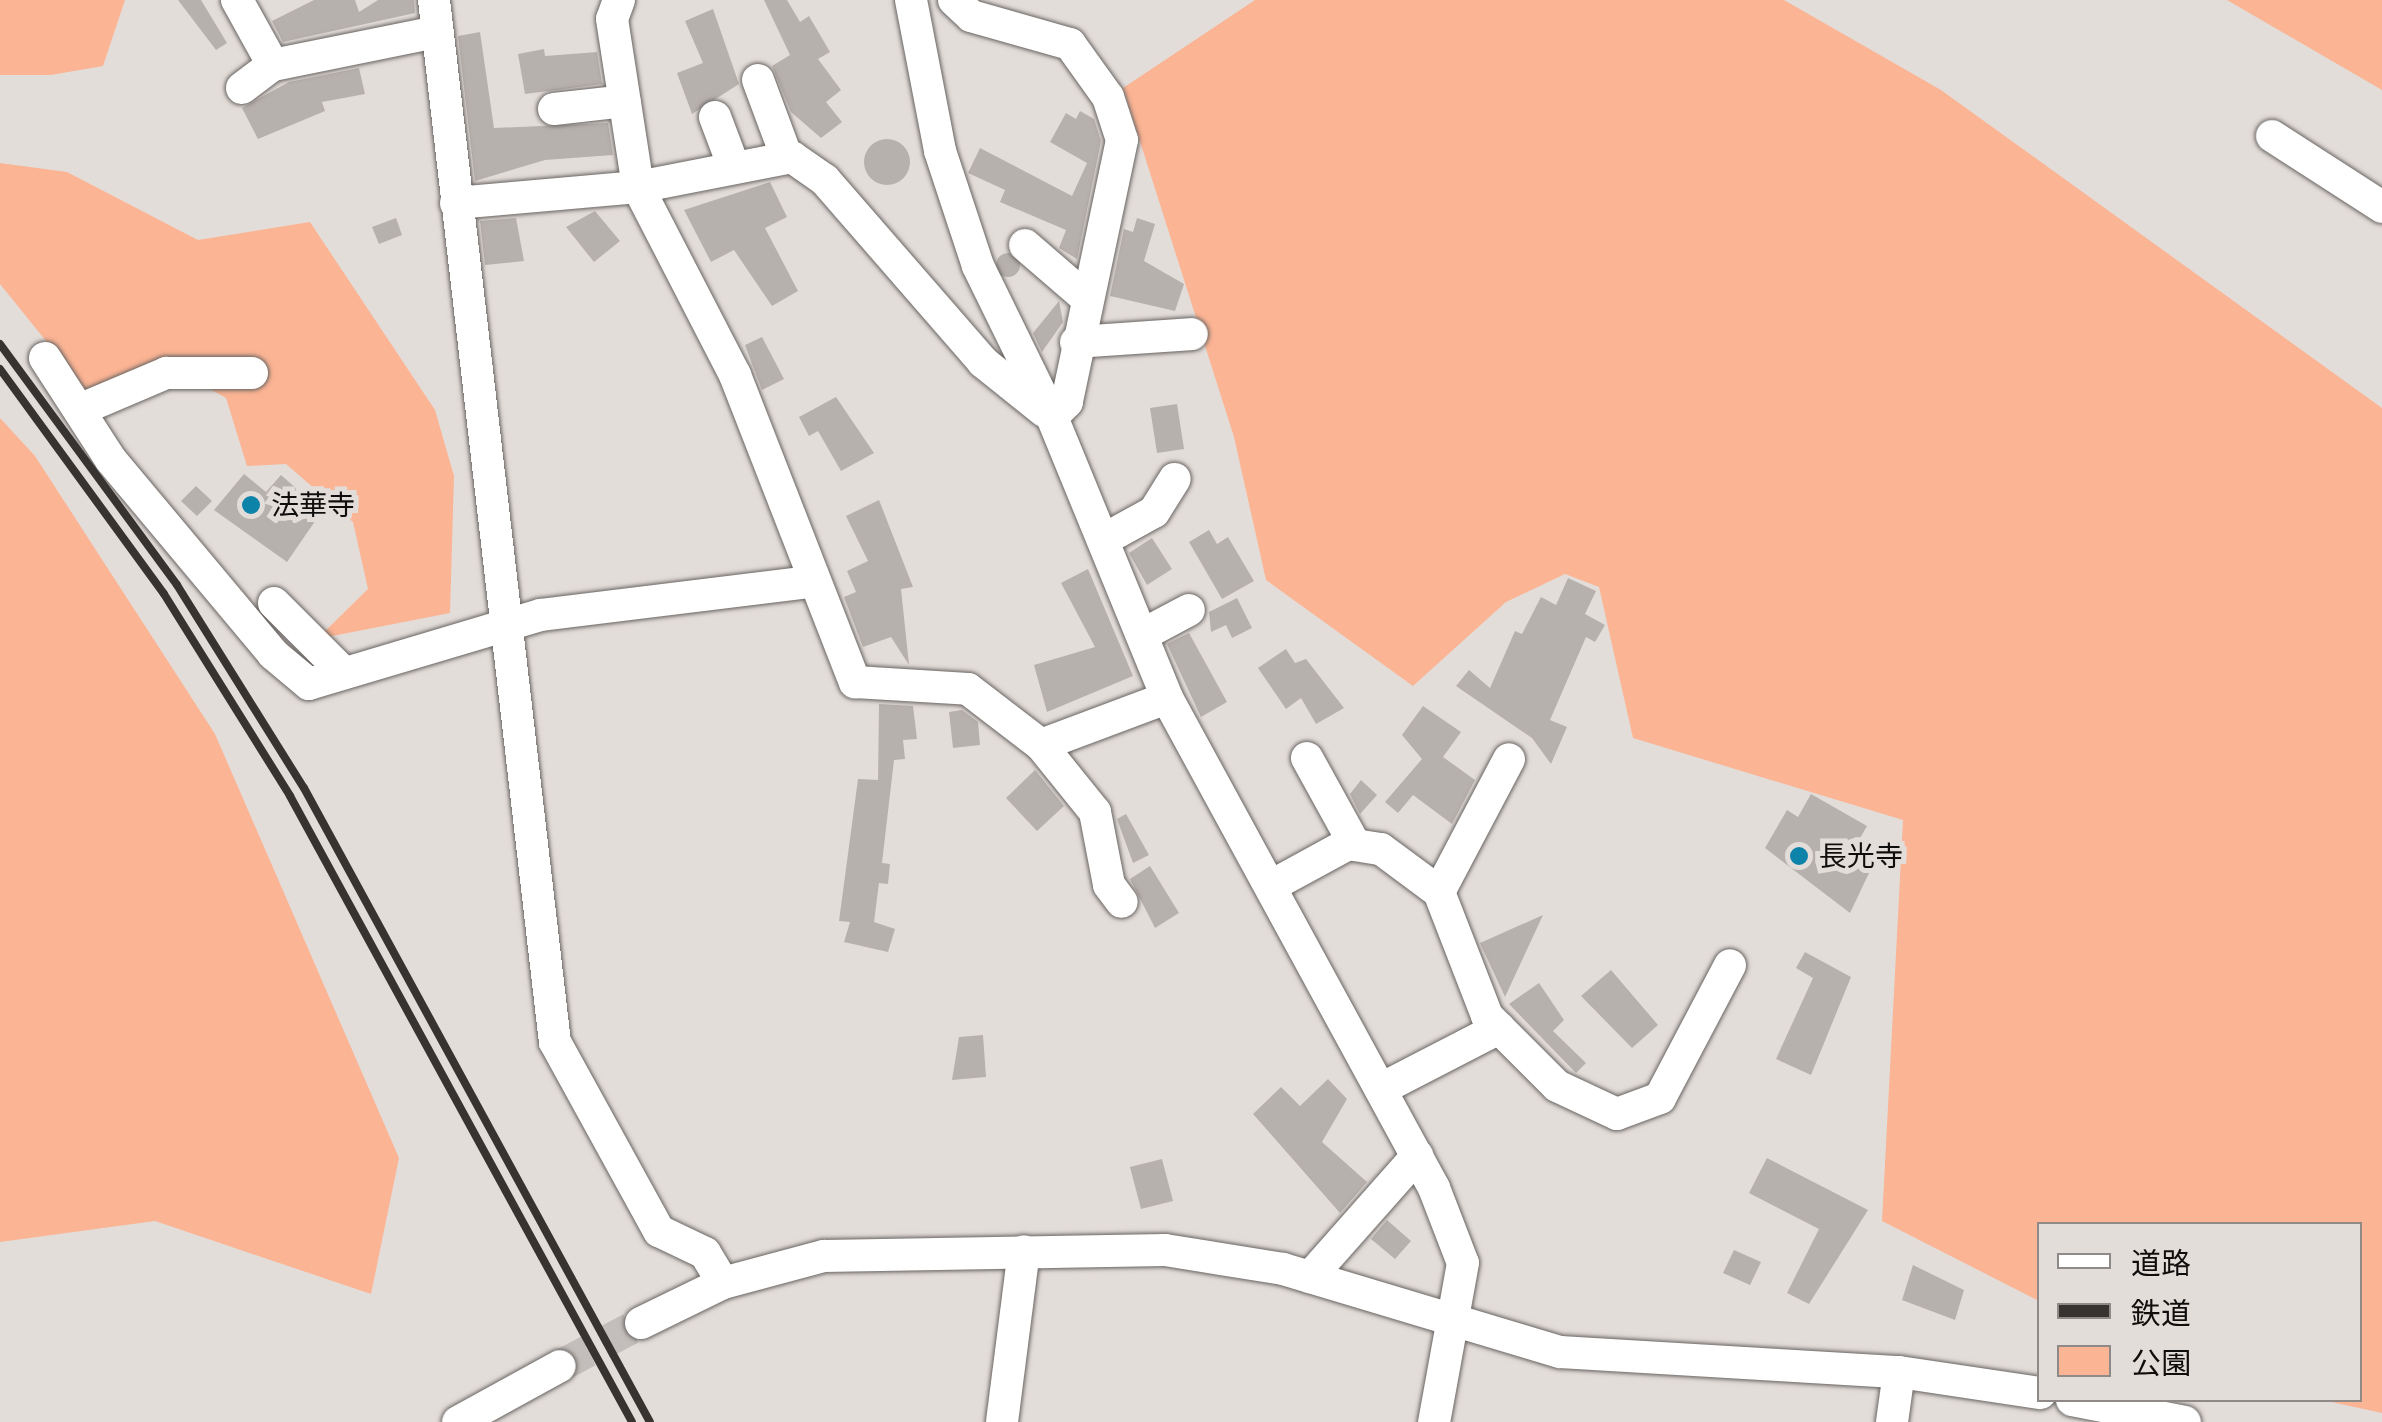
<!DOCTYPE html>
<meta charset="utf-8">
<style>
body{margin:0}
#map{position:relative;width:2382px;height:1422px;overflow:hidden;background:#e3ddda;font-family:"Golos Text","Noto Sans JP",sans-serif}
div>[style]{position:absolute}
.green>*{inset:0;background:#fbb494}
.building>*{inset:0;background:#b7b1ae}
.round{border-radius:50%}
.minor-tunnel>*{height:32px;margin-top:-16px;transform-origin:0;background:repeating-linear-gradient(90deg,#c3bebb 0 32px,transparent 0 48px)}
.roads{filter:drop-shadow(0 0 2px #696461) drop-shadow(0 0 2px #696461)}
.minor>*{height:32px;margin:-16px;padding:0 16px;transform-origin:16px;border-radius:16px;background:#fff}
.rail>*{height:8px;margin:-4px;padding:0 4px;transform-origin:4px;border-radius:4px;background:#363331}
.dots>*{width:28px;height:28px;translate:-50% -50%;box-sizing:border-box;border:5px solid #e3ddda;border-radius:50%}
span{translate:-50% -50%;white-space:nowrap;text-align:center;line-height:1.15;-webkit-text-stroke:10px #e3ddda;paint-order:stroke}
.poi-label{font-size:28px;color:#100e0d}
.left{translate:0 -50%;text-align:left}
.legend{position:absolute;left:2037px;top:1222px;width:325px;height:180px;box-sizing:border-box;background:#e3ddda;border:2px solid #8f8a88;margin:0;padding:12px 18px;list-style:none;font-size:30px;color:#100e0d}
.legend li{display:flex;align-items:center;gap:20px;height:50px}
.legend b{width:50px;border:2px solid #8f8a88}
</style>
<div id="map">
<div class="green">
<i style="clip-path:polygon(0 0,125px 0,103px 66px,51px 75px,0 75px)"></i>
<i style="clip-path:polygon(1255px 0,1784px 0,1941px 90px,2382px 408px,2382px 1413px,2327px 1401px,2360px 1400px,2360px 1224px,2040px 1224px,2039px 1301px,1882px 1221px,1903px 820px,1633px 738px,1599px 587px,1565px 574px,1506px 602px,1413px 686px,1266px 580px,1234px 437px,1123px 88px)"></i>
<i style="clip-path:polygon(2227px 0,2382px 0,2382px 90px)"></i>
<i style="clip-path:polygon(0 163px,67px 172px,198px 240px,310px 222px,435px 410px,454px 476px,450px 613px,317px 639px,368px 589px,353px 522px,286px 464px,247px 466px,226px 398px,198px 382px,88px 393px,0 284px)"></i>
<i style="clip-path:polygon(0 418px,35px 456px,215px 734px,399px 1158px,371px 1294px,155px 1221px,0 1242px)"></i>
</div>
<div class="building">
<i style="clip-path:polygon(178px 0,201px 0,227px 43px,216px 50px)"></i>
<i style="clip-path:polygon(314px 0,355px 0,359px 12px,378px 0,414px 0,415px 13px,283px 42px,272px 21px)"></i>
<i style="clip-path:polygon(764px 0,787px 0,800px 22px,809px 16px,830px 52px,818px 59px,841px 90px,826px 102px,842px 122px,821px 138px,791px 112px,772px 66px,790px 55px)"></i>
<i style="clip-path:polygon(713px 9px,739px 84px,692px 114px,677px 73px,703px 63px,685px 21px)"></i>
<i style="clip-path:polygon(480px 32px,494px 128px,608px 123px,613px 155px,545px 160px,475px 181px,458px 36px)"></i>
<i style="clip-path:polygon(544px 49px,545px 56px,597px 52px,602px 84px,525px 94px,518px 54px)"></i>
<i style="clip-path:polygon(359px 68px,365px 94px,322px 102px,325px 111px,258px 139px,242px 108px,289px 82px)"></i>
<i style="clip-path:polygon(1080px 111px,1094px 119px,1101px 141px,1077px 259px,1059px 248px,1066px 230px,1000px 202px,1005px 190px,968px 173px,980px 148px,1072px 196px,1087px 163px,1050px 142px,1066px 113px,1076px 119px)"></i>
<i class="round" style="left:864px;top:139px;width:46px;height:46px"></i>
<i style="clip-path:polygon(770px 182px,787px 217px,765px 228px,798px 291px,772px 306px,734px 250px,711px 262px,684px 210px)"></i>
<i style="clip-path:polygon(595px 211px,620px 241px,594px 262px,566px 227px)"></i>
<i style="clip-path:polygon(396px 218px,402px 235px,379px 244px,372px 227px)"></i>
<i style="clip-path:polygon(516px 218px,524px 261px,485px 265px,480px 221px)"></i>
<i style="clip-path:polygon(1137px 218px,1155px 224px,1144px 261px,1184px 284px,1175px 311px,1110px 296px,1124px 229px,1133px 232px)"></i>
<i class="round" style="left:996px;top:253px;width:24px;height:24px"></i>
<i style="clip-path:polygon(1059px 301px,1063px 322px,1042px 352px,1033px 333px)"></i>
<i style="clip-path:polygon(762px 337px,784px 379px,762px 390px,745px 345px)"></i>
<i style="clip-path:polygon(836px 397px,874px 453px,841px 471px,818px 431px,809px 436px,799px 417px)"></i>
<i style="clip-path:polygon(1177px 404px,1184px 449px,1157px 453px,1150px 408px)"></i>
<i style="clip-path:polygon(244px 474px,266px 492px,281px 475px,322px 511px,287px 562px,214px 510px)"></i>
<i style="clip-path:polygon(196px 486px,212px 501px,197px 516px,181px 501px)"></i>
<i style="clip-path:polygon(879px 500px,913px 587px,901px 589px,909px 665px,891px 637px,863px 647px,844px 597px,856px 592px,847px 571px,868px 561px,846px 516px)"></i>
<i style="clip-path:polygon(1209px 530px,1217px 544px,1228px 537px,1254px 581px,1222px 599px,1189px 542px)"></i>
<i style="clip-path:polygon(1152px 538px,1172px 569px,1147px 585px,1129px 553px)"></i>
<i style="clip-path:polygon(1088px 569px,1133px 676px,1047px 712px,1034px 665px,1095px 647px,1061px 583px)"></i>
<i style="clip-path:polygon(1568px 578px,1596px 591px,1585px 614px,1605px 625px,1595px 642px,1586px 637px,1550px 720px,1567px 727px,1551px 764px,1532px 738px,1456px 686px,1469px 670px,1490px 688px,1515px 631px,1522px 634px,1541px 597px,1556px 605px)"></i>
<i style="clip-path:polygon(1237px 598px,1252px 628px,1232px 638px,1226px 625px,1211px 632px,1209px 612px)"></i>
<i style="clip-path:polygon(1189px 633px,1227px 702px,1201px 717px,1167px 644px)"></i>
<i style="clip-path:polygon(1286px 649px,1295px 663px,1306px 659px,1344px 708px,1316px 724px,1301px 698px,1286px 709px,1258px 668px)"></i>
<i style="clip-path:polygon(879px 704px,913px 706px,917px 739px,903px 740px,905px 759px,894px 760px,882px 863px,890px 864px,888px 884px,879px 883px,874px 922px,895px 929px,888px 952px,844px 942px,850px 922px,839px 921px,858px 779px,878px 780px)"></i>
<i style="clip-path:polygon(1423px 706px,1461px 732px,1443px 757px,1475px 780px,1452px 824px,1413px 795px,1398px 813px,1385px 802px,1422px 759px,1402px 735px)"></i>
<i style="clip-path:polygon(962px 710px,978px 722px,980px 745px,953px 748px,949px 712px)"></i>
<i style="clip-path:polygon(1035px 770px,1064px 806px,1037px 831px,1006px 798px)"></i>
<i style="clip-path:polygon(1361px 780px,1377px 795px,1360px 814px,1350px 794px)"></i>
<i style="clip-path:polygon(1811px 794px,1867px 826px,1859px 840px,1879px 852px,1850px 913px,1765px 848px,1787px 810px,1798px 817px)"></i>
<i style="clip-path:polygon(1126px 814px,1149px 855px,1133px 863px,1117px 819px)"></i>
<i style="clip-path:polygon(1150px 866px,1179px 913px,1155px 928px,1130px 879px)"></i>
<i style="clip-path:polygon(1543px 915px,1505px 997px,1480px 943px)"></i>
<i style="clip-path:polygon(1805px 952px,1851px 977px,1811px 1075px,1776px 1059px,1813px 978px,1796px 968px)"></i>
<i style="clip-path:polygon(1611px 970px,1658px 1025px,1632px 1048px,1581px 996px)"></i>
<i style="clip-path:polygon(1539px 983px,1564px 1020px,1553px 1031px,1586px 1063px,1576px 1073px,1509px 1004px)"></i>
<i style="clip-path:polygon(983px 1035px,986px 1077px,952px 1080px,959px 1037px)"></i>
<i style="clip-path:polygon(1328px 1079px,1347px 1099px,1322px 1142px,1367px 1182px,1340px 1213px,1253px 1114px,1281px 1087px,1300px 1106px)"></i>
<i style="clip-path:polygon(1767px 1158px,1868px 1210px,1809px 1304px,1787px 1293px,1819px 1229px,1749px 1193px)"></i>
<i style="clip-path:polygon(1162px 1159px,1173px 1201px,1141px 1209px,1130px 1167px)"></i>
<i style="clip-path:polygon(1387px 1220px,1411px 1241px,1395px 1259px,1371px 1239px)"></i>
<i style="clip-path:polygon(1734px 1250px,1761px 1262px,1750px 1285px,1723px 1273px)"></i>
<i style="clip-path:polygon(1913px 1265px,1964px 1290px,1955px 1320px,1902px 1300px)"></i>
</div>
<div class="minor-tunnel">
<i style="left:560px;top:1366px;width:92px;rotate:-28deg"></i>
</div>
<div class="roads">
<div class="minor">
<i style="left:237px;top:0;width:74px;rotate:61deg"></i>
<i style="left:273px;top:65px;width:166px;rotate:-11.4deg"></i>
<i style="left:434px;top:0;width:1049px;rotate:83.38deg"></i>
<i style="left:555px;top:1042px;width:216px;rotate:61.2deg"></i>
<i style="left:659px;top:1231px;width:51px;rotate:25.6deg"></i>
<i style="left:705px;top:1253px;width:35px;rotate:59deg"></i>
<i style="left:619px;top:0;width:20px;rotate:110deg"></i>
<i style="left:612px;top:19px;width:170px;rotate:81.2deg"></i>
<i style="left:638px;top:187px;width:212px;rotate:62.7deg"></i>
<i style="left:735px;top:375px;width:330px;rotate:68.7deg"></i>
<i style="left:855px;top:682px;width:113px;rotate:3.5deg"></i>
<i style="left:968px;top:689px;width:92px;rotate:37.5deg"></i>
<i style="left:1041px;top:745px;width:134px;rotate:-20.5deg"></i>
<i style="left:911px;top:0;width:154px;rotate:79.1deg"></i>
<i style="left:940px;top:151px;width:121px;rotate:71.7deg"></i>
<i style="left:978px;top:266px;width:168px;rotate:63.9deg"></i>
<i style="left:1052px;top:417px;width:304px;rotate:67.7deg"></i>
<i style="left:1167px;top:698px;width:558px;rotate:61.41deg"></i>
<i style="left:1434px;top:1188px;width:80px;rotate:68.9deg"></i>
<i style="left:1463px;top:1263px;width:162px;rotate:100.3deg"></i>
<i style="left:954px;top:0;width:23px;rotate:43deg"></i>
<i style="left:971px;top:16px;width:103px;rotate:15.8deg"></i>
<i style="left:1070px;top:44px;width:65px;rotate:54.4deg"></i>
<i style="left:1108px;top:97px;width:45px;rotate:72deg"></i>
<i style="left:1122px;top:140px;width:268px;rotate:101.9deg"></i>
<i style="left:1067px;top:402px;width:21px;rotate:135deg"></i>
<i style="left:758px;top:80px;width:83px;rotate:69.6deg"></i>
<i style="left:242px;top:88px;width:39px;rotate:-37deg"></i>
<i style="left:554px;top:109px;width:71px;rotate:-6.4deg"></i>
<i style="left:715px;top:117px;width:51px;rotate:69.4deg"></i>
<i style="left:2272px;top:136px;width:131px;rotate:32.8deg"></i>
<i style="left:456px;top:203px;width:183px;rotate:-5deg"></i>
<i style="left:638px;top:187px;width:157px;rotate:-11deg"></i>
<i style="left:792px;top:157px;width:40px;rotate:34.9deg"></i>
<i style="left:825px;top:180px;width:241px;rotate:49deg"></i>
<i style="left:983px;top:362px;width:78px;rotate:38.8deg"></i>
<i style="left:1025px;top:245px;width:77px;rotate:40.8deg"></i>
<i style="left:1076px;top:342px;width:116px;rotate:-3.9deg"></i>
<i style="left:45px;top:358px;width:121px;rotate:57.1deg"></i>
<i style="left:111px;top:460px;width:253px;rotate:50.1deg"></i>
<i style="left:273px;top:654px;width:47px;rotate:39.8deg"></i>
<i style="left:309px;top:684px;width:242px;rotate:-16.6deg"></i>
<i style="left:541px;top:615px;width:270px;rotate:-7deg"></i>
<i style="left:79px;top:410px;width:95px;rotate:-23deg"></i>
<i style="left:166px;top:373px;width:86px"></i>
<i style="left:1103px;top:540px;width:58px;rotate:-28.8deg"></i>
<i style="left:1154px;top:512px;width:39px;rotate:-58deg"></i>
<i style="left:274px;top:603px;width:99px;rotate:45deg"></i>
<i style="left:1142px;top:635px;width:53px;rotate:-28deg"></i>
<i style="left:1041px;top:745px;width:86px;rotate:51.1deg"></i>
<i style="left:1095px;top:812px;width:74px;rotate:79.1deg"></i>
<i style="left:1109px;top:885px;width:21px;rotate:53deg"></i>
<i style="left:1307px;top:758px;width:99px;rotate:61.1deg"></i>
<i style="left:1271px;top:886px;width:88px;rotate:-28.6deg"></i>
<i style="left:1348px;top:844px;width:33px;rotate:9deg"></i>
<i style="left:1381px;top:849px;width:72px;rotate:36.6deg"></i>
<i style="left:1439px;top:892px;width:150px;rotate:-62.2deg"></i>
<i style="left:1439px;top:892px;width:133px;rotate:68.8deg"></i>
<i style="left:1487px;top:1016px;width:99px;rotate:45deg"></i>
<i style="left:1557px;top:1086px;width:66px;rotate:25deg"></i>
<i style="left:1617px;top:1114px;width:46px;rotate:-20.4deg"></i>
<i style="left:1660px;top:1098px;width:150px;rotate:-62.2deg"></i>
<i style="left:1381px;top:1089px;width:133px;rotate:-27.3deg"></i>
<i style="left:1310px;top:1277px;width:162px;rotate:-48.5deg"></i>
<i style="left:641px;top:1323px;width:91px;rotate:-26deg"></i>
<i style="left:723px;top:1283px;width:105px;rotate:-15deg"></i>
<i style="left:824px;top:1256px;width:341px;rotate:-1deg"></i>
<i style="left:1165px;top:1250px;width:120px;rotate:9.1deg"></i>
<i style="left:1283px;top:1269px;width:289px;rotate:16.7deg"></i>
<i style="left:1560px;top:1352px;width:340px;rotate:3.4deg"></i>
<i style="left:1899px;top:1372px;width:143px;rotate:8.5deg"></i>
<i style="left:2072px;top:1400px;width:115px;rotate:11deg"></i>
<i style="left:458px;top:1422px;width:116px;rotate:-28.8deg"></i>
<i style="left:1002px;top:1422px;width:172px;rotate:-82.7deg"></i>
<i style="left:1892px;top:1422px;width:50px;rotate:-82deg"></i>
</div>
</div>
<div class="rail">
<i style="left:0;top:344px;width:299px;rotate:53.7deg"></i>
<i style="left:177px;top:585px;width:239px;rotate:58deg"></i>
<i style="left:304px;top:788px;width:722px;rotate:61.38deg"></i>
<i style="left:0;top:369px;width:278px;rotate:53.9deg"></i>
<i style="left:164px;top:594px;width:238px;rotate:58deg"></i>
<i style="left:290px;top:796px;width:713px;rotate:61.35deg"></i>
</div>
<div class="dots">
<i style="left:251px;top:505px;background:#0e83a9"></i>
<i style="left:1799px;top:856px;background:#0e83a9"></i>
</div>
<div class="poi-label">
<span class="left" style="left:271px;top:505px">法華寺</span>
<span class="left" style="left:1819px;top:856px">長光寺</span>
</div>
<ul class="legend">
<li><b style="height:12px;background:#fff"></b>道路</li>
<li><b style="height:12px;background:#363331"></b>鉄道</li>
<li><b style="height:28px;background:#fbb494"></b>公園</li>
</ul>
</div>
